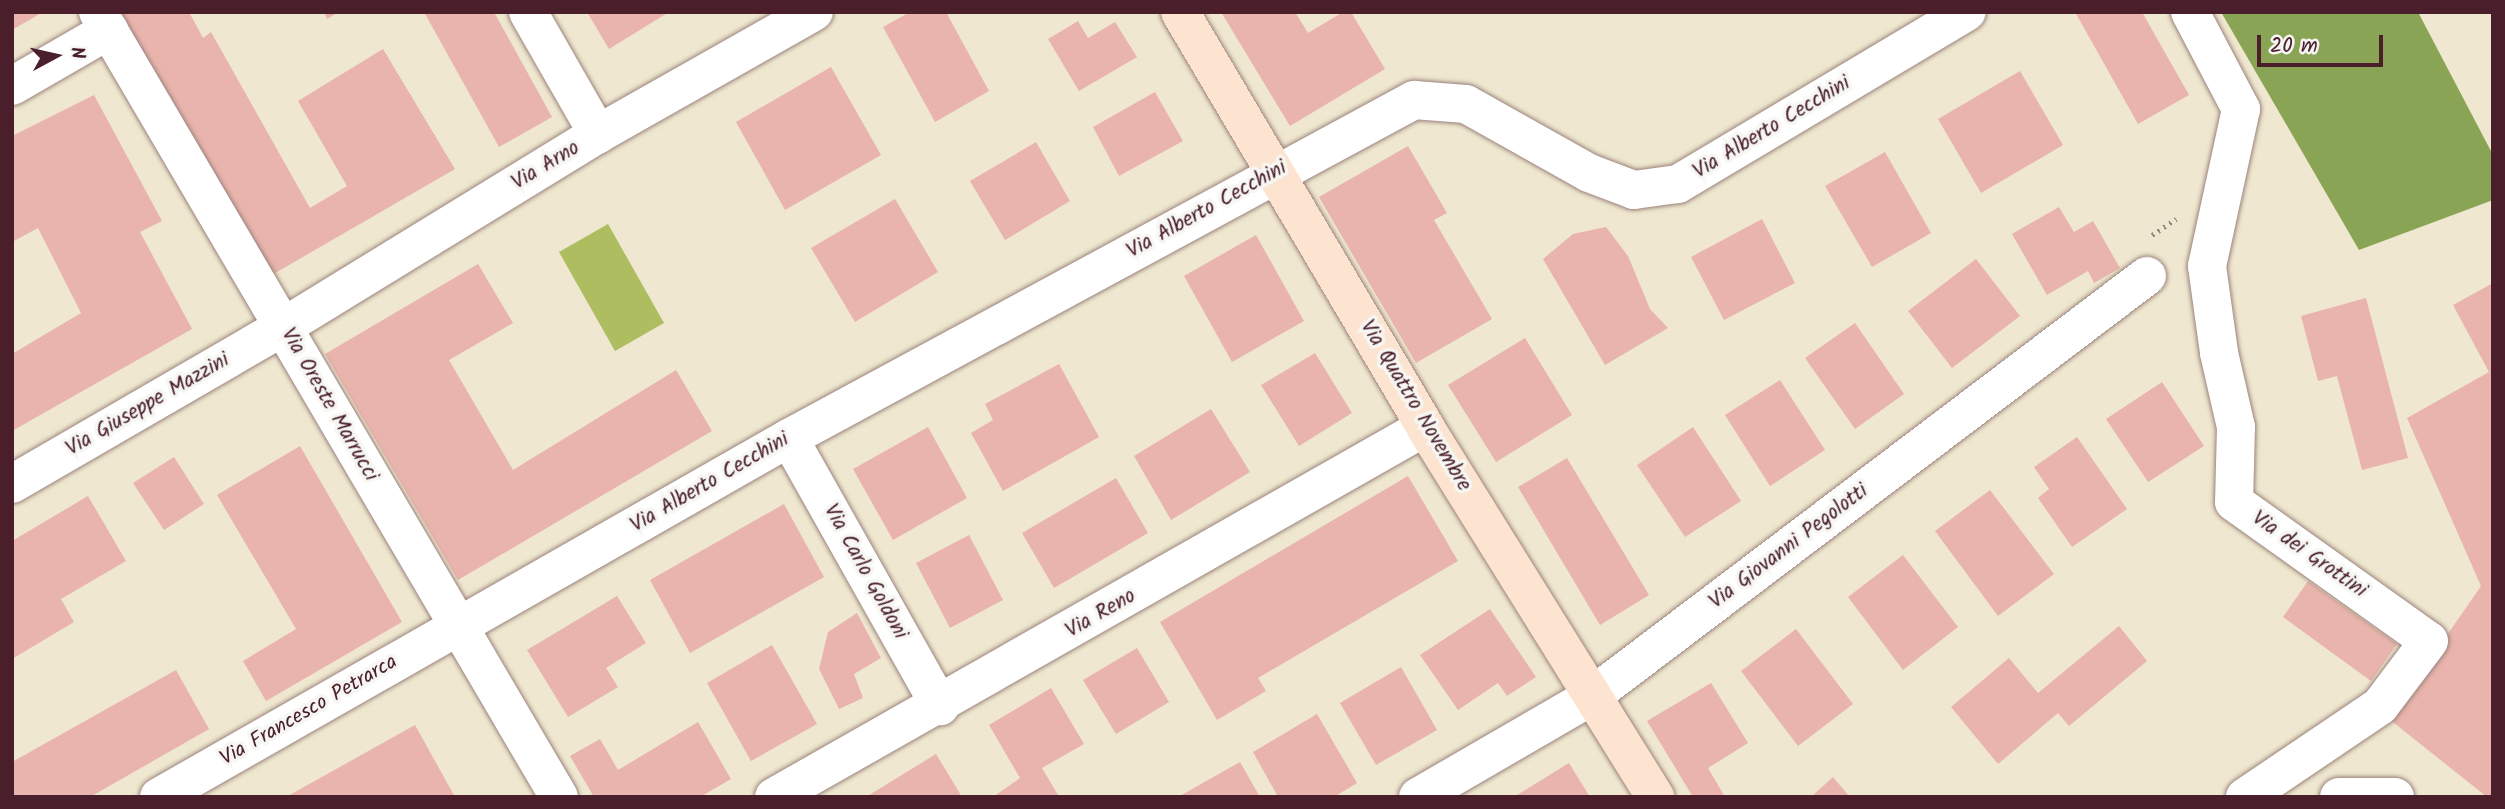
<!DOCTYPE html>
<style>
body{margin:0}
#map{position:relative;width:2505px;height:809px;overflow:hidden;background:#efe7cf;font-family:Kalam,sans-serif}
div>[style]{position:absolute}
.green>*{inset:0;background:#adbd60}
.forest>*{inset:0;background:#8aa456}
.building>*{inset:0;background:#e9b4ad}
.path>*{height:4.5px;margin-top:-2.25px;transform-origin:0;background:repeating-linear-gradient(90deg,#9c837d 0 2px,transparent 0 7px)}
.roads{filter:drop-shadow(0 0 2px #9c837d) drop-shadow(0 0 2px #9c837d)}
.minor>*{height:38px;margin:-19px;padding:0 19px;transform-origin:19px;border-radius:19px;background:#fff}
.secondary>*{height:38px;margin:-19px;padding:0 19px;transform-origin:19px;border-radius:19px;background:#fde4d1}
span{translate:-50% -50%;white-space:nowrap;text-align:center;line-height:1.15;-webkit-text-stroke:7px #f6f6f2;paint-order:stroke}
.street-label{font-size:21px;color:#4a1f2b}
.frame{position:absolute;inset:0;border:14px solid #4a1f2b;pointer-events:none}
.north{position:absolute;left:21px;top:21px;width:70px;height:70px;-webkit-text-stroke:5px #f6f6f2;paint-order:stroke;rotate:82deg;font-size:19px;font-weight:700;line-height:28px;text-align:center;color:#4a1f2b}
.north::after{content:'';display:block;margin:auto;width:24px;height:32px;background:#4a1f2b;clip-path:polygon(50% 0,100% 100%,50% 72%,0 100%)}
.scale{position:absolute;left:2257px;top:35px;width:126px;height:32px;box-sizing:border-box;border:4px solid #4a1f2b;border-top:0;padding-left:9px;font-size:21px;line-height:24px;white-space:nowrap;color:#4a1f2b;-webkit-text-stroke:5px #f6f6f2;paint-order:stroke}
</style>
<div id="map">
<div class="green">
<i style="clip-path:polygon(608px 224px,664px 323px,615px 351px,559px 252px)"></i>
</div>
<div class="forest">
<i style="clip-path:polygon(2221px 12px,2418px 12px,2493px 155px,2493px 200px,2359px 250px)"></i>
</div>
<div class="building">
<i style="clip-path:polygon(12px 12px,43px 12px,12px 30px)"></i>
<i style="clip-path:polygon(120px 12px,189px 12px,203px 38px,211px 32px,310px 208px,347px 186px,298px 101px,383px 49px,455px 169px,270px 276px)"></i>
<i style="clip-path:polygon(324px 12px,339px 12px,327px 19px)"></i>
<i style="clip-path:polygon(424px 12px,494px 12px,552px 117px,499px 147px)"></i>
<i style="clip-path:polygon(587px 12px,669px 12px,609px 49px)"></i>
<i style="clip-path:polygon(910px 12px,946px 12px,989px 91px,935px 122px,883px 27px)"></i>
<i style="clip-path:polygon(1221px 12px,1295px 12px,1308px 33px,1343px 12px,1351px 12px,1385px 69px,1290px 126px)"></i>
<i style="clip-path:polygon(2075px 12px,2142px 12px,2189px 95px,2138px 124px)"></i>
<i style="clip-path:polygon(1078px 21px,1088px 38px,1115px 22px,1137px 57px,1079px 91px,1048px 39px)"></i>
<i style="clip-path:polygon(831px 67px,881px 155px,785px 210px,736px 122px)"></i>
<i style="clip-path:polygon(2020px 71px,2063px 145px,1981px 193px,1938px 119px)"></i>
<i style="clip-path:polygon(1155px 92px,1183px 141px,1119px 176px,1093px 127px)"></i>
<i style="clip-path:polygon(94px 95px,162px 221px,140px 232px,192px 329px,12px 431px,12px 354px,81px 313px,38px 228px,12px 242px,12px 136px)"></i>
<i style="clip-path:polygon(1036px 142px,1070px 201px,1005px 240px,970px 181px)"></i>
<i style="clip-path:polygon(1408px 146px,1447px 213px,1434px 220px,1492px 319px,1416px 363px,1319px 197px)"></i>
<i style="clip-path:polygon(1885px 152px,1931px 233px,1872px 267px,1825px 186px)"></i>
<i style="clip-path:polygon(895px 199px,938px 272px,855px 322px,811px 248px)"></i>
<i style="clip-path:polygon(2059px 207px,2074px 232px,2093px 221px,2120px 268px,2094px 283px,2088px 271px,2047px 295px,2012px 234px)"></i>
<i style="clip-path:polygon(1762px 219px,1795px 283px,1724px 320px,1691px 257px)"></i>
<i style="clip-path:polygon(1606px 227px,1628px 256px,1650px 309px,1668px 328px,1605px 365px,1543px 259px,1573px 234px)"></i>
<i style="clip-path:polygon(1256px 235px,1304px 321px,1232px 362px,1184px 276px)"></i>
<i style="clip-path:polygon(1976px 259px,2020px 316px,1952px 368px,1908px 311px)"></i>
<i style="clip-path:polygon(478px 264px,513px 323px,449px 360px,513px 470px,676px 370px,712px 431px,458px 580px,325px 354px)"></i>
<i style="clip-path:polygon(2493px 283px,2493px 797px,2487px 797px,2389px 719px,2481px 586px,2407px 418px,2489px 372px,2453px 305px)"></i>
<i style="clip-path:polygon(2366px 298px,2408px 458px,2362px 470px,2337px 376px,2318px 381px,2301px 316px)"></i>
<i style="clip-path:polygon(1855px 323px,1904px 394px,1855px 429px,1805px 358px)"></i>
<i style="clip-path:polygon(1525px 338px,1572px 415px,1496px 462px,1448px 385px)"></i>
<i style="clip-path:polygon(1315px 353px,1352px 413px,1299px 446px,1261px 385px)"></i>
<i style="clip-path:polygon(1059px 364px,1099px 437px,1003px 491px,971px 433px,993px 420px,985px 404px)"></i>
<i style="clip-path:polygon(1780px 380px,1825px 450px,1770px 486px,1725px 415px)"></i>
<i style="clip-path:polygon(2162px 382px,2204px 446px,2148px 482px,2106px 419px)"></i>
<i style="clip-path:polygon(1211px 409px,1250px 472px,1171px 520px,1134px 456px)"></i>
<i style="clip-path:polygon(928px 427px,967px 498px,893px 540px,853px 469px)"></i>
<i style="clip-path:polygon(1693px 427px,1741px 501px,1685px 537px,1637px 465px)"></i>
<i style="clip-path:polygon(2077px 437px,2127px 509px,2072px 547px,2038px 498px,2049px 489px,2034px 467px)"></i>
<i style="clip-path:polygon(300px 446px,402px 622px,266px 701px,243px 661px,296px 629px,217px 495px)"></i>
<i style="clip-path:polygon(174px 457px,204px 504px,164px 530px,133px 483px)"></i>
<i style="clip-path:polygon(1567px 458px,1649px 595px,1600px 625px,1518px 487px)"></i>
<i style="clip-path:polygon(1408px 476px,1458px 561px,1258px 678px,1266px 691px,1217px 720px,1160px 622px)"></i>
<i style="clip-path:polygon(1116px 478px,1148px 533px,1054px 588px,1022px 533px)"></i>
<i style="clip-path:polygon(1990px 490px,2054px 574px,1998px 616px,1935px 531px)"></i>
<i style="clip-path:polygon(88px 496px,126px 561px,61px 599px,74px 622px,12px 659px,12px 541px)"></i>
<i style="clip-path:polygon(784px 504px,824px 577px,690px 653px,650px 580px)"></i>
<i style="clip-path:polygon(969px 535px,1003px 600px,950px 628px,916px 563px)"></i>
<i style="clip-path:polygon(1903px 555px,1958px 627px,1903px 670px,1848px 597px)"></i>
<i style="clip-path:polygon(2308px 581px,2397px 644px,2371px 681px,2283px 617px)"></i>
<i style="clip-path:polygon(617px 596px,646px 643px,606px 668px,618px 687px,568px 717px,527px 650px)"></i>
<i style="clip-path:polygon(1490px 609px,1536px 677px,1507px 696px,1498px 683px,1458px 710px,1420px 655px)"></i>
<i style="clip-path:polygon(857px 613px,881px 658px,854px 674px,863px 698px,839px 709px,819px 669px,828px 632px)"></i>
<i style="clip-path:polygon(2119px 626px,2147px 661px,2069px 726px,2058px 713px,1998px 764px,1951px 707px,2009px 658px,2038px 693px)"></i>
<i style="clip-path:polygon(1796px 629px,1853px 704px,1798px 746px,1741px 671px)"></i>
<i style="clip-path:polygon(772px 645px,817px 724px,751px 761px,707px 683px)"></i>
<i style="clip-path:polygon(1137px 648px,1169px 702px,1116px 734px,1083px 680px)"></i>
<i style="clip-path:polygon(1401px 667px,1437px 730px,1376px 765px,1340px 703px)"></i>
<i style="clip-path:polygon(176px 670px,209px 729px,90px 797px,12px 797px,12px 762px)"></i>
<i style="clip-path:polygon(1711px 683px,1748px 743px,1708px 768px,1725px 797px,1693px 797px,1647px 721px)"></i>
<i style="clip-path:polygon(1051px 688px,1084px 744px,1042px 768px,1058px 795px,993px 797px,1020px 778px,989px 725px)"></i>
<i style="clip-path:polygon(1317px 714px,1357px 783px,1334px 797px,1278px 797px,1253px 752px)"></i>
<i style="clip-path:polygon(698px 722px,731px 779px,700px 797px,594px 797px,570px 756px,600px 739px,618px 770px)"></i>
<i style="clip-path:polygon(415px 725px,455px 797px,286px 797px)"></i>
<i style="clip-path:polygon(936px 754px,962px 797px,866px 797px)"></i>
<i style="clip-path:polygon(1240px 762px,1260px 797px,1178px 797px)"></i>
<i style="clip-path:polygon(1569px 763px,1590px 797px,1514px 797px)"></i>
<i style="clip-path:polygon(1833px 777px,1850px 797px,1811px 797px)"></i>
</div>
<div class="path">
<i style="left:2152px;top:235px;width:29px;rotate:-34deg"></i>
</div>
<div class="roads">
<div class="minor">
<i style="left:98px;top:12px;width:910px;rotate:59.58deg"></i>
<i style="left:528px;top:12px;width:141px;rotate:60.2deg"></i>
<i style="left:2190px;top:12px;width:110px;rotate:62.3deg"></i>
<i style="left:2241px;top:109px;width:161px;rotate:102.2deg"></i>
<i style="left:2207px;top:266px;width:88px;rotate:82.1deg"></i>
<i style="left:2219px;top:353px;width:76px;rotate:77.1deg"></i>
<i style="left:2236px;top:427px;width:75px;rotate:91.5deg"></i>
<i style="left:2234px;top:502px;width:239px;rotate:35.5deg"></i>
<i style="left:2429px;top:641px;width:81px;rotate:127deg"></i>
<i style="left:2380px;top:706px;width:163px;rotate:146deg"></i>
<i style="left:12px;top:86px;width:112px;rotate:-30deg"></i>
<i style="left:789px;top:438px;width:308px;rotate:60.6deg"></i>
<i style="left:12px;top:484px;width:313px;rotate:-30.1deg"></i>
<i style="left:283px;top:327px;width:369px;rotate:-31.5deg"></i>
<i style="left:598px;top:134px;width:248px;rotate:-29.5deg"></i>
<i style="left:159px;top:797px;width:725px;rotate:-29.68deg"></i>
<i style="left:789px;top:438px;width:711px;rotate:-28.4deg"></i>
<i style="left:1414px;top:100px;width:52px;rotate:4.4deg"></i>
<i style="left:1466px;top:104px;width:141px;rotate:29.3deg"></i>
<i style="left:1589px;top:173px;width:48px;rotate:20.7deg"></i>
<i style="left:1634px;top:190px;width:44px;rotate:-7.8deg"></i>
<i style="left:1678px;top:184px;width:336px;rotate:-30.8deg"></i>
<i style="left:774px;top:797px;width:749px;rotate:-29.61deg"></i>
<i style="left:1418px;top:797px;width:201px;rotate:-30.1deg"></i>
<i style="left:1592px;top:696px;width:696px;rotate:-37.12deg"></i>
<i style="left:2339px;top:797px;width:56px"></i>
</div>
<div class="secondary">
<i style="left:1180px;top:12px;width:482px;rotate:59.4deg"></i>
<i style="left:1425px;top:427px;width:436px;rotate:58.1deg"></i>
</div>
</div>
<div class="street-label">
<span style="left:1772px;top:128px;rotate:-31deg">Via Alberto Cecchini</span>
<span style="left:546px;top:166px;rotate:-31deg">Via Arno</span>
<span style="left:1207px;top:210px;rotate:-29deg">Via Alberto Cecchini</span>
<span style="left:148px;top:405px;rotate:-30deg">Via Giuseppe Mazzini</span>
<span style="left:329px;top:405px;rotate:60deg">Via Oreste Marrucci</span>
<span style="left:1415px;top:406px;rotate:59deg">Via Quattro Novembre</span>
<span style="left:710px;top:483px;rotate:-30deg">Via Alberto Cecchini</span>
<span style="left:1789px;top:547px;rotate:-37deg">Via Giovanni Pegolotti</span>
<span style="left:2309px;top:555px;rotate:35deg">Via dei Grottini</span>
<span style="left:865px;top:572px;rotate:61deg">Via Carlo Goldoni</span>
<span style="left:1101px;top:614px;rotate:-30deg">Via Reno</span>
<span style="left:309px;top:711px;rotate:-30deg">Via Francesco Petrarca</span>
</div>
<div class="frame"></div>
<div class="north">N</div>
<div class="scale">20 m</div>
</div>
